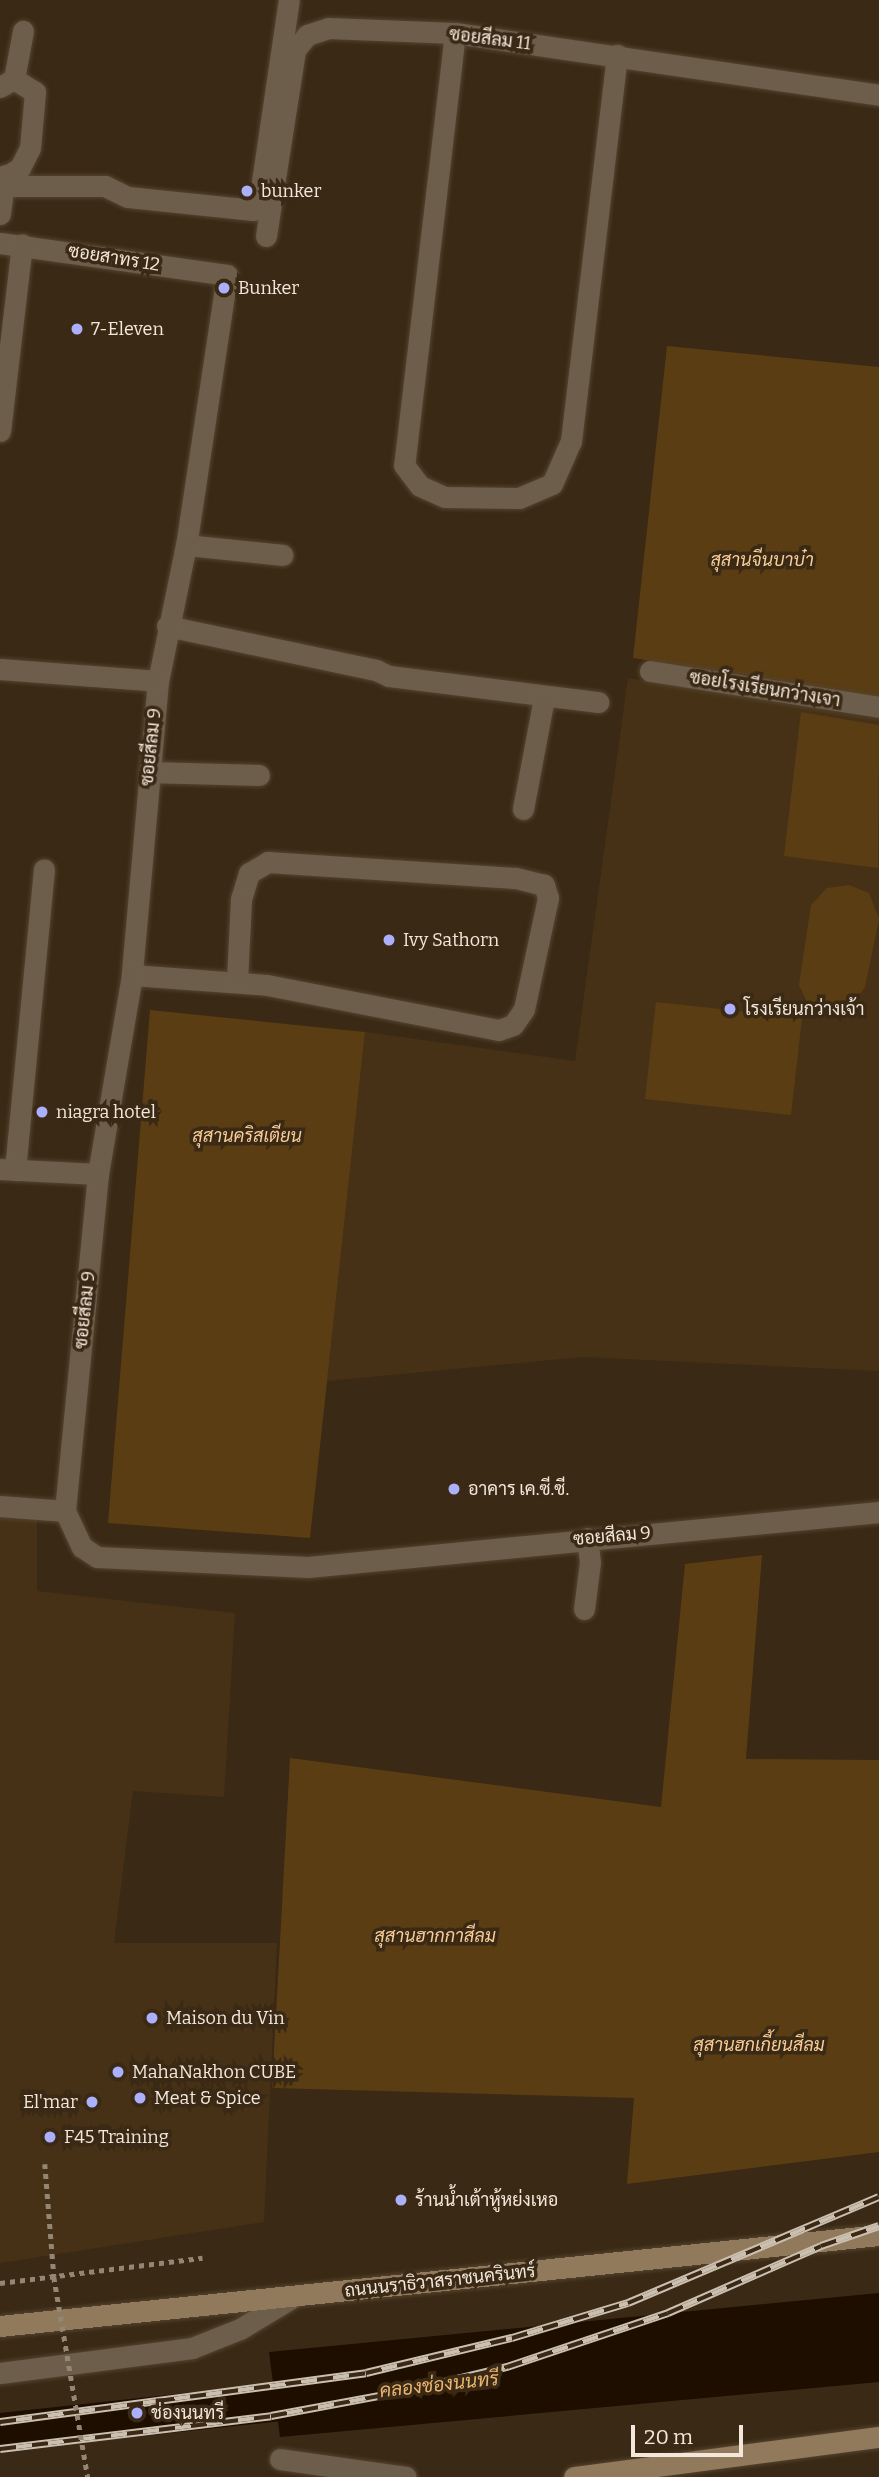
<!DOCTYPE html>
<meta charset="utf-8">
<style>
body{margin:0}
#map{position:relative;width:879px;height:2477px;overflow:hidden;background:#3a2914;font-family:Bitter,Sarabun,serif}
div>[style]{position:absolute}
.built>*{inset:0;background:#473116}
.green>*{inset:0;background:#5a3d13}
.water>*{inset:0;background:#1e0e00}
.canal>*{height:38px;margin:-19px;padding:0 19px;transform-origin:19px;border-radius:19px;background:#1e0e00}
.path>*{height:4.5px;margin-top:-2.25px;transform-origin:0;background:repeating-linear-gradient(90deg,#948675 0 5px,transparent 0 10px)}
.roads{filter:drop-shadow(0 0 2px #544430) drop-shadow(0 0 2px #544430)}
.lane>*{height:21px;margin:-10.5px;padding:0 10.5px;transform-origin:10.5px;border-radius:10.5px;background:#6d5e4c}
.street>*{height:21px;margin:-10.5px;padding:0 10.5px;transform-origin:10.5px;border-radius:10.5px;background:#6d5e4c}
.secondary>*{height:21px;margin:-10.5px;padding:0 10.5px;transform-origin:10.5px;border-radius:10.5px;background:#91795c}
.rail>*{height:8px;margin-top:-4px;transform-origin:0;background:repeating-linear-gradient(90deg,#3a2914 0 16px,#cbbfb0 0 32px);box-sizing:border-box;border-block:2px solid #cbbfb0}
.path-bridge>*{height:4.5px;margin-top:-2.25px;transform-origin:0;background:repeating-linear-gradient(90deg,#948675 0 5px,transparent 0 10px)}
.dots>*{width:19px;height:19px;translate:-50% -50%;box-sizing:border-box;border:4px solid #3a2914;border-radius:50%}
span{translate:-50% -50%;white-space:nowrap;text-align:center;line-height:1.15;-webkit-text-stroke:7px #3a2914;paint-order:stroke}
.street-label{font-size:18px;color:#f2e7da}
.poi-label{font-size:18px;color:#f2e7da}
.left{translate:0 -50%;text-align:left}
.right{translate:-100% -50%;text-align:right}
.park-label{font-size:18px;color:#f8cd98;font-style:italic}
.water-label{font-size:19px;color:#ebb672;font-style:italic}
.scale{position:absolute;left:631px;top:2425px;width:112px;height:32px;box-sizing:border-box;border:4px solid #f2e7da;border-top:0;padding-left:9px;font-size:21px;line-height:24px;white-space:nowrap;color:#f2e7da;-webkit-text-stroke:5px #3a2914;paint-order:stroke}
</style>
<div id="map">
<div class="built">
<i style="clip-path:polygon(628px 678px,879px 719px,879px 1371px,583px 1357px,327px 1381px,365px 1032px,575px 1061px)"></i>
<i style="clip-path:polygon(0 1515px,37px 1518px,37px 1591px,235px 1613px,224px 1797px,133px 1791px,114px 1943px,277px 1943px,264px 2222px,0 2263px)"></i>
</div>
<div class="green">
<i style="clip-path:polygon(667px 346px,879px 367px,879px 697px,633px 658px)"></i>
<i style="clip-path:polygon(801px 712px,879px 725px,878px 868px,784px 856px)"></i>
<i style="clip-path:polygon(849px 885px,869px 893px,879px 919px,865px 987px,854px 1004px,830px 1009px,807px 1002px,799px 985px,811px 905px,827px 888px)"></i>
<i style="clip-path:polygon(656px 1002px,802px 1018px,791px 1115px,645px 1099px)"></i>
<i style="clip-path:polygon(150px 1010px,365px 1032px,310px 1538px,108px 1523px)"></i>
<i style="clip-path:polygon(762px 1555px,746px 1759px,879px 1760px,879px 2152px,627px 2184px,634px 2098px,272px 2088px,290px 1758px,661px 1807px,685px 1564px)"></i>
</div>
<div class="water">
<i style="clip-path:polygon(879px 2293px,879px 2382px,280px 2437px,269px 2352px)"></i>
</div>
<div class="canal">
<i style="left:0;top:2432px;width:329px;rotate:-6.1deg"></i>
</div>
<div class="path">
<i style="left:45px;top:2164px;width:113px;rotate:85.4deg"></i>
<i style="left:0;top:2283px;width:204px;rotate:-7.1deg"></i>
</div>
<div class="roads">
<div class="lane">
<i style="left:14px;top:79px;width:49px;rotate:-79.4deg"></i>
<i style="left:0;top:87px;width:16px;rotate:-30deg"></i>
<i style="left:14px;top:79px;width:25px;rotate:32deg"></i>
<i style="left:35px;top:92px;width:56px;rotate:95.1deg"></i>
<i style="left:30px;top:148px;width:22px;rotate:117deg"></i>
<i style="left:20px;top:168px;width:16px;rotate:150deg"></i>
<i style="left:5px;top:186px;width:100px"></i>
<i style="left:105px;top:186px;width:25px;rotate:26deg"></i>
<i style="left:128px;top:197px;width:126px;rotate:5.9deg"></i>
<i style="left:253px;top:210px;width:10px;rotate:-53deg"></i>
<i style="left:259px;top:202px;width:204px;rotate:-81.6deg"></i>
<i style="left:0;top:214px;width:39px;rotate:-83deg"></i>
<i style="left:186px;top:545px;width:97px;rotate:5.9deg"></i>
<i style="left:167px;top:626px;width:214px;rotate:11.9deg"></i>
<i style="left:376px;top:670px;width:14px;rotate:25deg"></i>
<i style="left:389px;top:676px;width:211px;rotate:7.1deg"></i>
<i style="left:650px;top:671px;width:232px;rotate:8.9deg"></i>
<i style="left:149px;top:772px;width:110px;rotate:1.6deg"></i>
<i style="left:523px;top:809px;width:113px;rotate:-79.3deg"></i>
<i style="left:132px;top:975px;width:135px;rotate:4.2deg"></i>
<i style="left:267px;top:985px;width:236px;rotate:11deg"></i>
<i style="left:499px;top:1030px;width:15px;rotate:-20deg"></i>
<i style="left:513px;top:1025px;width:19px;rotate:-55deg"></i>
<i style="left:524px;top:1009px;width:114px;rotate:-77.8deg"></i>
<i style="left:548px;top:898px;width:14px;rotate:-107deg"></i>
<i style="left:544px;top:885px;width:30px;rotate:-166deg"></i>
<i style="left:515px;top:878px;width:248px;rotate:-176.3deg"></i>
<i style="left:268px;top:862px;width:22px;rotate:150deg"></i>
<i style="left:249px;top:873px;width:27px;rotate:107deg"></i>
<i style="left:241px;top:899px;width:83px;rotate:92.8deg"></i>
<i style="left:15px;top:1170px;width:302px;rotate:-84.5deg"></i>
<i style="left:0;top:1506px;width:65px;rotate:4.4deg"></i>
<i style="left:584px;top:1609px;width:47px;rotate:-82.7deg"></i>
<i style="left:590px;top:1562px;width:24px;rotate:-97deg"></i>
<i style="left:0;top:2373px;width:194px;rotate:-7.4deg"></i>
<i style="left:192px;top:2348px;width:52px;rotate:-21.6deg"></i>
<i style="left:240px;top:2329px;width:62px;rotate:-31.1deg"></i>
<i style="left:280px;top:2459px;width:127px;rotate:8.1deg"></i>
</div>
<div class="street">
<i style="left:455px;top:33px;width:435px;rotate:96.7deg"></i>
<i style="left:404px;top:465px;width:26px;rotate:53deg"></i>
<i style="left:420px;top:486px;width:27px;rotate:24deg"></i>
<i style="left:445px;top:497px;width:74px;rotate:0.8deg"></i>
<i style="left:519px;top:498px;width:36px;rotate:-23deg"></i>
<i style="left:552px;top:484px;width:47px;rotate:-66.2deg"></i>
<i style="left:571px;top:441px;width:389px;rotate:-83.2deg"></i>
<i style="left:266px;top:236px;width:188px;rotate:-81.1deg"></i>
<i style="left:295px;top:50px;width:19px;rotate:-51deg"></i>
<i style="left:307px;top:35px;width:22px;rotate:-18deg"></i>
<i style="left:328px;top:28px;width:127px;rotate:2.3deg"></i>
<i style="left:455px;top:33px;width:429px;rotate:8.3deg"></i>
<i style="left:0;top:243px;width:229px;rotate:8deg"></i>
<i style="left:227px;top:275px;width:273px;rotate:98.6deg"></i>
<i style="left:186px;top:545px;width:139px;rotate:101.6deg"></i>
<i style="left:158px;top:681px;width:295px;rotate:95.1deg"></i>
<i style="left:132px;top:975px;width:202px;rotate:99.7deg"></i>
<i style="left:98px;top:1174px;width:339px;rotate:95.6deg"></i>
<i style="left:65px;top:1511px;width:40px;rotate:65deg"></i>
<i style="left:82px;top:1547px;width:18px;rotate:34deg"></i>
<i style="left:97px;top:1557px;width:211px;rotate:2.7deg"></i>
<i style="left:308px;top:1567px;width:574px;rotate:-5.5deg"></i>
<i style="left:0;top:431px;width:188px;rotate:-83.3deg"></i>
<i style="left:0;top:669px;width:158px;rotate:4.3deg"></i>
<i style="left:0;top:1169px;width:98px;rotate:2.9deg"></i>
</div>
<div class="secondary">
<i style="left:0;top:2326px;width:884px;rotate:-5.91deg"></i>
<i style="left:574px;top:2477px;width:308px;rotate:-7.5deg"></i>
</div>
</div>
<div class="rail">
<i style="left:0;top:2422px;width:369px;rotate:-7.6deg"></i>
<i style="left:366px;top:2373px;width:150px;rotate:-13.5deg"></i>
<i style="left:512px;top:2338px;width:121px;rotate:-16.8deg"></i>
<i style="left:628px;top:2303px;width:272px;rotate:-22.9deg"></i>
<i style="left:0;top:2449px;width:273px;rotate:-6.9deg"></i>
<i style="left:271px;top:2416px;width:142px;rotate:-10.5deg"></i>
<i style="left:411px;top:2390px;width:99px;rotate:-13.5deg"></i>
<i style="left:507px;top:2367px;width:170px;rotate:-18.5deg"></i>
<i style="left:668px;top:2313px;width:167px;rotate:-23.6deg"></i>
<i style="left:821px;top:2246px;width:61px;rotate:-19deg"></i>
</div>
<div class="path-bridge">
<i style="left:54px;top:2277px;width:203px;rotate:80.4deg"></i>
</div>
<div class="dots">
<i style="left:247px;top:191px;background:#acaffb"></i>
<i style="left:224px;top:288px;background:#acaffb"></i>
<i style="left:77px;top:329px;background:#acaffb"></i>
<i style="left:389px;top:940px;background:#acaffb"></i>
<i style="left:730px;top:1009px;background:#acaffb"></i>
<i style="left:42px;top:1112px;background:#acaffb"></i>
<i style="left:454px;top:1489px;background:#acaffb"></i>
<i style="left:152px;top:2018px;background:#acaffb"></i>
<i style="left:118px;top:2072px;background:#acaffb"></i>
<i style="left:140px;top:2098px;background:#acaffb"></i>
<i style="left:92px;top:2102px;background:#acaffb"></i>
<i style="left:50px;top:2137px;background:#acaffb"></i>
<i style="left:401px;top:2200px;background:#acaffb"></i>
<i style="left:137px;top:2413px;background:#acaffb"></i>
</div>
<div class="street-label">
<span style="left:490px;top:39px;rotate:7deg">ซอยสีลม 11</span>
<span style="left:114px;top:258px;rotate:9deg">ซอยสาทร 12</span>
<span style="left:765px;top:689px;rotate:9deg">ซอยโรงเรียนกว่างเจา</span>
<span style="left:151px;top:747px;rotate:-84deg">ซอยสีลม 9</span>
<span style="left:85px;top:1310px;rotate:-84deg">ซอยสีลม 9</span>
<span style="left:612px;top:1536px;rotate:-5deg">ซอยสีลม 9</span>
<span style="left:440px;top:2281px;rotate:-6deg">ถนนนราธิวาสราชนครินทร์</span>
</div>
<div class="poi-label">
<span class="left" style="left:261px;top:191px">bunker</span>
<span class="left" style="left:238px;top:288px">Bunker</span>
<span class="left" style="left:91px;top:329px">7-Eleven</span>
<span class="left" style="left:403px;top:940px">Ivy Sathorn</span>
<span class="left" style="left:744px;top:1009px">โรงเรียนกว่างเจ้า</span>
<span class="left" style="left:56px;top:1112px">niagra hotel</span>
<span class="left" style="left:468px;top:1489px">อาคาร เค.ซี.ซี.</span>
<span class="left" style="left:166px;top:2018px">Maison du Vin</span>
<span class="left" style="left:132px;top:2072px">MahaNakhon CUBE</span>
<span class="left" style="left:154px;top:2098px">Meat &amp; Spice</span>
<span class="right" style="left:78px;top:2102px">El'mar</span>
<span class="left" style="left:64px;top:2137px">F45 Training</span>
<span class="left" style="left:415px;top:2200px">ร้านน้ำเต้าหู้หย่งเหอ</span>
<span class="left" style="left:151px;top:2413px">ช่องนนทรี</span>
</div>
<div class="park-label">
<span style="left:762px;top:560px">สุสานจีนบาบ๋า</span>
<span style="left:247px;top:1136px">สุสานคริสเตียน</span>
<span style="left:435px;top:1936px">สุสานฮากกาสีลม</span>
<span style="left:759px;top:2045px">สุสานฮกเกี้ยนสีลม</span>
</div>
<div class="water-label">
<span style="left:439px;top:2385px;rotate:-6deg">คลองช่องนนทรี</span>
</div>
<div class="scale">20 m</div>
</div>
